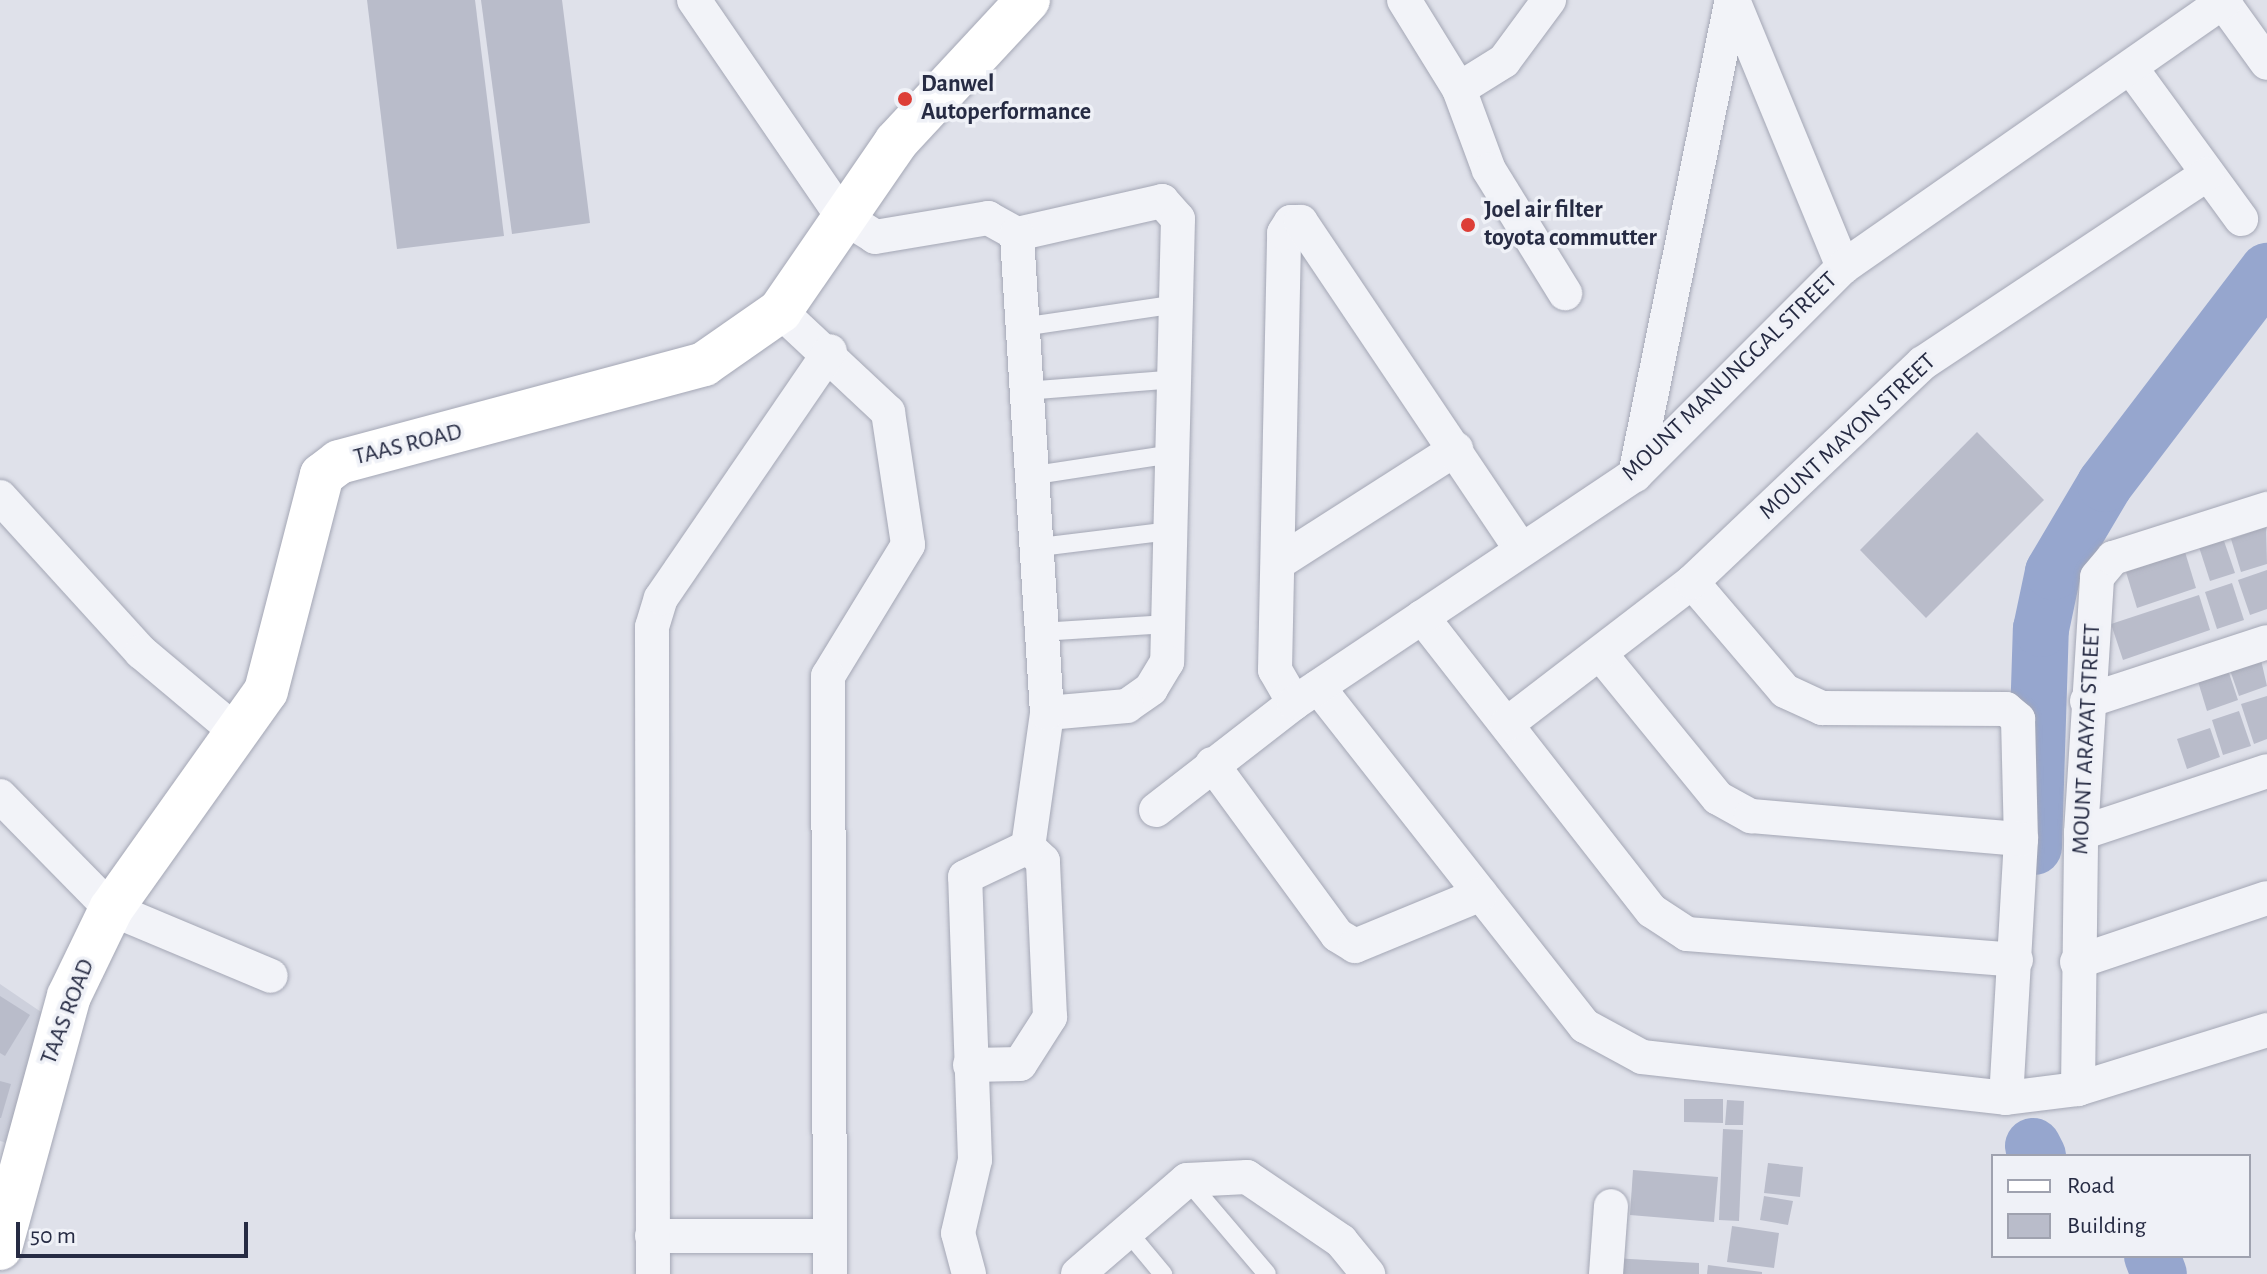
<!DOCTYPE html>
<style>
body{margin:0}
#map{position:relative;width:2267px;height:1274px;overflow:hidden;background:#dfe1ea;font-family:"Alegreya Sans",sans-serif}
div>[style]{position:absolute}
.built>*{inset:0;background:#cdd0dc}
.river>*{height:56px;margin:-28px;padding:0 28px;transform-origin:28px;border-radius:28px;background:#96a6ce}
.building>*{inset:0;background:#b9bcca}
.roads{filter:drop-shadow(0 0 2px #a4a7b5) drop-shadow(0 0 2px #a4a7b5)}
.lane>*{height:18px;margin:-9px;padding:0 9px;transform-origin:9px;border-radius:9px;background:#f2f3f8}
.street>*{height:34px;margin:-17px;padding:0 17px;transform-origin:17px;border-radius:17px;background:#f2f3f8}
.secondary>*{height:44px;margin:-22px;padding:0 22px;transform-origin:22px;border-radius:22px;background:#fff}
.dots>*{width:22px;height:22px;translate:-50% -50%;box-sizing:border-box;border:4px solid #eff1f7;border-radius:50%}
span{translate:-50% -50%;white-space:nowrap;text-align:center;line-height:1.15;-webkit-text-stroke:7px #eff1f7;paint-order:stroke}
.poi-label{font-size:24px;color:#262b43;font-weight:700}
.left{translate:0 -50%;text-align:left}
.street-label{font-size:24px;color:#262b43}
.legend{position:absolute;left:1991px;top:1154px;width:260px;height:104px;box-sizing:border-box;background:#eff1f7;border:2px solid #9fa2af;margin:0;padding:10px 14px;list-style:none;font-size:24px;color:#262b43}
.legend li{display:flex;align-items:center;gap:16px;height:40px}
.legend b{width:40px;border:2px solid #9fa2af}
.scale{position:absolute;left:16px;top:1222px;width:232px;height:36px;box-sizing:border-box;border:4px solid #262b43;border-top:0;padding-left:10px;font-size:24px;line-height:28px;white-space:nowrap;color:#262b43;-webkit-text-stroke:6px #eff1f7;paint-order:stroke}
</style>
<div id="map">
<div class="built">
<i style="clip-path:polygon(0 984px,44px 1014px,7px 1143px,0 1141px)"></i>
</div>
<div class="river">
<i style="left:2034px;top:847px;width:218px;rotate:-88.2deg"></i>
<i style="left:2041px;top:629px;width:58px;rotate:-78.1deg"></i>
<i style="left:2053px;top:572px;width:102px;rotate:-59.4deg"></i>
<i style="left:2105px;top:484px;width:268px;rotate:-52.7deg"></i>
<i style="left:2033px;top:1146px;width:11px;rotate:63deg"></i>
<i style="left:2152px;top:1256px;width:19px;rotate:69deg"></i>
</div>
<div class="building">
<i style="clip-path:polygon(367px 0,475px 0,504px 236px,397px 249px)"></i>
<i style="clip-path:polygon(481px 0,562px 0,590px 223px,512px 234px)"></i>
<i style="clip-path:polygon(1977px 432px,2044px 500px,1926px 618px,1860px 550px)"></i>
<i style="clip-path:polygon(2266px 527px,2267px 564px,2241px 572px,2231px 539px)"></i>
<i style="clip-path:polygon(2223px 538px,2235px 573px,2210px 581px,2199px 547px)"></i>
<i style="clip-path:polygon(2185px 552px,2196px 588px,2137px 608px,2126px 572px)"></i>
<i style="clip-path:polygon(2267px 570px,2267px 609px,2250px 615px,2238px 580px)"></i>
<i style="clip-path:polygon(2232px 583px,2244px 620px,2217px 629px,2205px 592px)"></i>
<i style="clip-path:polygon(2199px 595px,2210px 630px,2123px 660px,2111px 624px)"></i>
<i style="clip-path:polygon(2261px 660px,2267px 686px,2239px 696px,2230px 670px)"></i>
<i style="clip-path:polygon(2226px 664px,2238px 700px,2207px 711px,2196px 675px)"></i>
<i style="clip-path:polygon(2267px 696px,2267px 739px,2254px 744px,2241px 704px)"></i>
<i style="clip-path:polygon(2239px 711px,2251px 746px,2223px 755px,2212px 720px)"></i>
<i style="clip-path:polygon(2210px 728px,2220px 757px,2187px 769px,2177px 739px)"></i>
<i style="clip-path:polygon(0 996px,30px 1015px,5px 1056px,0 1053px)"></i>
<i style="clip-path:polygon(0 1081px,11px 1084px,1px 1118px,0 1118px)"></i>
<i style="clip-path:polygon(1684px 1099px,1723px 1099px,1723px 1123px,1684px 1122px)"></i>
<i style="clip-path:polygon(1727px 1100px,1744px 1101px,1743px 1125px,1725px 1125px)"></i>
<i style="clip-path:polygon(1723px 1129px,1743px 1130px,1739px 1221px,1719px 1220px)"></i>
<i style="clip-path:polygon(1768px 1163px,1803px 1167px,1800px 1197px,1764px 1193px)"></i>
<i style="clip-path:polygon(1633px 1170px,1718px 1177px,1714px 1222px,1630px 1215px)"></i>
<i style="clip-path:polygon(1764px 1196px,1793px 1201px,1788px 1225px,1760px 1220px)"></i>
<i style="clip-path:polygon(1732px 1226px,1779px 1233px,1774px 1268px,1727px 1262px)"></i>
<i style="clip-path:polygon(1613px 1258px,1699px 1263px,1699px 1274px,1612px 1274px)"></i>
<i style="clip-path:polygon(1708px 1265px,1762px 1272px,1762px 1274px,1707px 1274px)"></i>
</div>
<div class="roads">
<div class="lane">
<i style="left:1022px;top:327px;width:158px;rotate:-8.4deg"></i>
<i style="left:1025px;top:391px;width:151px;rotate:-4.5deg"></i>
<i style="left:1029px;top:476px;width:146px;rotate:-8.7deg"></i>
<i style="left:1032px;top:548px;width:140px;rotate:-7deg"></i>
<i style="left:1041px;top:632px;width:126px;rotate:-3.6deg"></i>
<i style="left:1187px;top:1180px;width:123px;rotate:49.6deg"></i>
<i style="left:1128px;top:1232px;width:55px;rotate:50.2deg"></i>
</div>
<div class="street">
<i style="left:694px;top:0;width:262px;rotate:55.6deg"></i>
<i style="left:842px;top:216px;width:39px;rotate:32deg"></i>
<i style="left:875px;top:237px;width:115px;rotate:-9.5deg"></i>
<i style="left:988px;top:218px;width:33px;rotate:29deg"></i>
<i style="left:1017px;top:234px;width:149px;rotate:-12.8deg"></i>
<i style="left:1162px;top:201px;width:24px;rotate:48deg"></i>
<i style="left:1178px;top:219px;width:443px;rotate:91.4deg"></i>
<i style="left:1167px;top:662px;width:31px;rotate:121deg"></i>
<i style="left:1151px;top:689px;width:29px;rotate:145deg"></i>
<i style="left:1127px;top:706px;width:80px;rotate:175deg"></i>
<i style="left:1404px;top:0;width:105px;rotate:58.3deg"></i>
<i style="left:1459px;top:89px;width:86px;rotate:69.7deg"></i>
<i style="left:1489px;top:170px;width:145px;rotate:58.3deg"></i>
<i style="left:1733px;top:0;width:289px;rotate:67.6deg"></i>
<i style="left:2223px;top:2px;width:75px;rotate:54.2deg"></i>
<i style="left:2131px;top:68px;width:187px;rotate:53.9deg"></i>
<i style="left:1459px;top:89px;width:53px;rotate:-31.9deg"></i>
<i style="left:1504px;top:61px;width:76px;rotate:-53.6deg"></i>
<i style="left:780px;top:311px;width:148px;rotate:43.1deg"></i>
<i style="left:888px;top:412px;width:134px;rotate:81.4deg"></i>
<i style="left:908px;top:545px;width:153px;rotate:121.4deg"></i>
<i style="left:828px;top:676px;width:598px;rotate:89.81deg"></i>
<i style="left:1635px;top:475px;width:485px;rotate:-78.5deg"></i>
<i style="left:0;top:497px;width:210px;rotate:47.7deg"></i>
<i style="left:141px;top:652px;width:129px;rotate:40deg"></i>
<i style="left:1281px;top:561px;width:208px;rotate:-32.6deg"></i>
<i style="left:1692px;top:582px;width:143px;rotate:49.5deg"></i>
<i style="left:1785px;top:691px;width:41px;rotate:24.7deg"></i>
<i style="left:1822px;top:708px;width:184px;rotate:0.3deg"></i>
<i style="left:2006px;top:709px;width:16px;rotate:40deg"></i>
<i style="left:2018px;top:719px;width:120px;rotate:88.6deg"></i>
<i style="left:2021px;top:839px;width:259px;rotate:93.3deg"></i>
<i style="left:1422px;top:617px;width:373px;rotate:52deg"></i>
<i style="left:1652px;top:911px;width:42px;rotate:33.3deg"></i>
<i style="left:1687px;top:934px;width:330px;rotate:4.5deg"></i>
<i style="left:1602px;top:656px;width:183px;rotate:50.8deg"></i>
<i style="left:1718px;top:798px;width:38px;rotate:29deg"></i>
<i style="left:1751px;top:816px;width:271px;rotate:4.9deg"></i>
<i style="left:1318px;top:687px;width:432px;rotate:51.8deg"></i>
<i style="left:1585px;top:1026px;width:65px;rotate:28.5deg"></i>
<i style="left:1642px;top:1057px;width:366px;rotate:6.4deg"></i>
<i style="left:2006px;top:1098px;width:73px;rotate:-7.1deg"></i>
<i style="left:2078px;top:1089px;width:198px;rotate:-17.3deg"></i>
<i style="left:2087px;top:701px;width:189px;rotate:-18.1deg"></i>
<i style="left:1294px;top:703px;width:38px;rotate:-120deg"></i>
<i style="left:1275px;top:670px;width:437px;rotate:-88.8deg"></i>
<i style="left:1284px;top:233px;width:13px;rotate:-58deg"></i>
<i style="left:1291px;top:222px;width:10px"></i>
<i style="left:1301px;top:222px;width:394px;rotate:56.1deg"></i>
<i style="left:1507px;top:724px;width:233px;rotate:-37.5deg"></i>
<i style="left:1692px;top:582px;width:318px;rotate:-43.5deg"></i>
<i style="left:1923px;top:363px;width:341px;rotate:-33.6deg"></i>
<i style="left:1212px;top:764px;width:212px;rotate:53.8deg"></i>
<i style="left:1337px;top:935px;width:21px;rotate:31deg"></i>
<i style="left:1355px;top:946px;width:136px;rotate:-22.4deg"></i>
<i style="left:0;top:796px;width:158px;rotate:45.5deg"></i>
<i style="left:111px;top:909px;width:173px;rotate:22.7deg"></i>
<i style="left:1156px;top:810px;width:175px;rotate:-37.8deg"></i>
<i style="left:1294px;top:703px;width:410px;rotate:-33.8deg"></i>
<i style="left:1635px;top:475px;width:294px;rotate:-45deg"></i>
<i style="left:1843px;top:267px;width:467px;rotate:-34.9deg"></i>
<i style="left:2081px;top:833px;width:196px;rotate:-18.4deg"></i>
<i style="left:2077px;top:962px;width:200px;rotate:-18.6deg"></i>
<i style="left:970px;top:1065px;width:50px;rotate:-1.1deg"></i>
<i style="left:1020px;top:1064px;width:56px;rotate:-57.4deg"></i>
<i style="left:1050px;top:1017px;width:156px;rotate:-92.6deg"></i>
<i style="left:1043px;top:861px;width:21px;rotate:-137deg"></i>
<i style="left:2078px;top:1089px;width:256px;rotate:-89.3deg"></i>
<i style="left:2081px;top:833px;width:256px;rotate:-86.4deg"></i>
<i style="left:2097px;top:577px;width:25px;rotate:-50deg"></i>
<i style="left:2113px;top:558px;width:162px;rotate:-17.7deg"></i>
<i style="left:652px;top:1236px;width:178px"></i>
<i style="left:653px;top:1274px;width:647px;rotate:-90.09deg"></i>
<i style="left:652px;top:627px;width:30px;rotate:-73deg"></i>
<i style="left:661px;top:598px;width:299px;rotate:-55.6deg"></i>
<i style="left:969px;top:1274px;width:42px;rotate:-105deg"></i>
<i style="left:958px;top:1233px;width:75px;rotate:-76.9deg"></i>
<i style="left:975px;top:1160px;width:283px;rotate:-92deg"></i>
<i style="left:965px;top:877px;width:70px;rotate:-25.5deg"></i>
<i style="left:1028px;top:847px;width:135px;rotate:-81.9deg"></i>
<i style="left:1047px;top:713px;width:480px;rotate:-93.6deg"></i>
<i style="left:1078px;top:1274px;width:144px;rotate:-40.8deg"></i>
<i style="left:1187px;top:1180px;width:60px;rotate:-2.9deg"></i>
<i style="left:1247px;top:1177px;width:114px;rotate:34.2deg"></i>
<i style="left:1341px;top:1241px;width:43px;rotate:50.7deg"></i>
<i style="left:1606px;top:1274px;width:68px;rotate:-85.8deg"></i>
</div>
<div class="secondary">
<i style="left:0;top:1248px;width:261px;rotate:-74.7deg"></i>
<i style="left:69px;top:996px;width:97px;rotate:-64.2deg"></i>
<i style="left:111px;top:909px;width:267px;rotate:-54.6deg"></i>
<i style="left:266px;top:691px;width:223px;rotate:-75.5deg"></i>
<i style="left:322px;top:475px;width:21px;rotate:-37deg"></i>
<i style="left:339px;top:462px;width:378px;rotate:-15deg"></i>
<i style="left:704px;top:364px;width:93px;rotate:-34.9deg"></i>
<i style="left:780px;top:311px;width:205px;rotate:-55.5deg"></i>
<i style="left:896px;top:142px;width:194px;rotate:-47.1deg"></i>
</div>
</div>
<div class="dots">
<i style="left:905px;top:99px;background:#dd3e37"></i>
<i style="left:1468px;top:225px;background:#dd3e37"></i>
</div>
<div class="poi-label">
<span class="left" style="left:921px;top:99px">Danwel<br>Autoperformance</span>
<span class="left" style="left:1484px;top:225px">Joel air filter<br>toyota commutter</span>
</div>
<div class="street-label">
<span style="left:1730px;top:377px;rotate:-44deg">MOUNT MANUNGGAL STREET</span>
<span style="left:1848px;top:437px;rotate:-43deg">MOUNT MAYON STREET</span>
<span style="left:408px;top:445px;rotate:-14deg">TAAS ROAD</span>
<span style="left:2087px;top:739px;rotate:-87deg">MOUNT ARAYAT STREET</span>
<span style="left:68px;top:1012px;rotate:-69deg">TAAS ROAD</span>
</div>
<ul class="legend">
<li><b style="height:10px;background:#fff"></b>Road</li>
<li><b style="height:22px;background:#b9bcca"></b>Building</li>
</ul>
<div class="scale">50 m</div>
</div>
